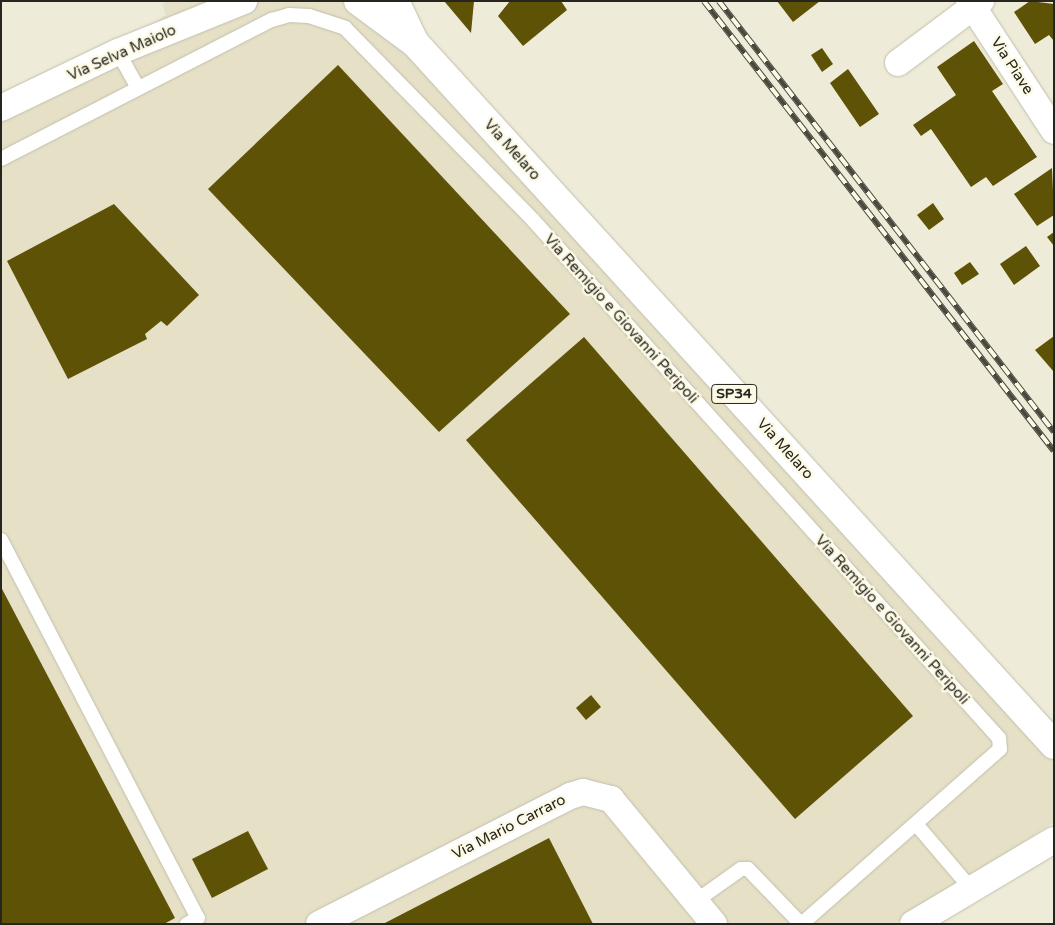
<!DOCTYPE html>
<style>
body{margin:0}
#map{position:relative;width:1055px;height:925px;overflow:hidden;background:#eeebd8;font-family:"Varela Round",sans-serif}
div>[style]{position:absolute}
.built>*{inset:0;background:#e5e0c6}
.building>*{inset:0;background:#5e5206}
.roads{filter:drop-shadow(0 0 1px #c1bfac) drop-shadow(0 0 1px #c1bfac)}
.service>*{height:14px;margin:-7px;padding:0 7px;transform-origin:7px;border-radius:7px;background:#fff}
.minor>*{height:26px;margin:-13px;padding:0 13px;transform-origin:13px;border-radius:13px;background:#fff}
.primary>*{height:28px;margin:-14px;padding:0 14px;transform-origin:14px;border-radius:14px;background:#fff}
.rail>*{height:5.5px;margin-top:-2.75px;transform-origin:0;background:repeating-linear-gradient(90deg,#fcf9e5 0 11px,#49483e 0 22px);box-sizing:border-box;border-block:1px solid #49483e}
span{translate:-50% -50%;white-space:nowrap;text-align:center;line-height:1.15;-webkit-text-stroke:5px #fcf9e5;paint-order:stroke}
.shield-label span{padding:1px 4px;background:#fcf9e5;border:1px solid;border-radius:4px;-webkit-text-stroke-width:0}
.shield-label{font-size:14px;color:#26251e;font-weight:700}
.street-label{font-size:15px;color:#26251e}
.frame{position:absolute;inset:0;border:2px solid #26251e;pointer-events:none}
</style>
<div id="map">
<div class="built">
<i style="clip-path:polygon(169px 1px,384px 1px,1054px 747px,1054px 822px,895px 924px,1px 924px,1px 120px,166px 15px,162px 4px)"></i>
</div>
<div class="building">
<i style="clip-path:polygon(444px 1px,474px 1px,471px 33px)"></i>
<i style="clip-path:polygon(510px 1px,561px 1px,567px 10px,523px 46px,498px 16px)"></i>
<i style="clip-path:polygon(777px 1px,820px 1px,793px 22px)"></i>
<i style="clip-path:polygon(1030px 1px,1054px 4px,1054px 41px,1049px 35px,1035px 44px,1014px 12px)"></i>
<i style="clip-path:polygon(974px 41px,1003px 84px,992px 91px,1037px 157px,993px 186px,986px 177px,971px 187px,931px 129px,921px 136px,913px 125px,956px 95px,937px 67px)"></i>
<i style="clip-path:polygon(822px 48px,833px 64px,822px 72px,811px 55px)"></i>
<i style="clip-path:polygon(338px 65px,570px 314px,439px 432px,208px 189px)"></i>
<i style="clip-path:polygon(848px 69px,879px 114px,860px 127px,830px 83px)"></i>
<i style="clip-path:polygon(1052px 168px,1054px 215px,1037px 226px,1014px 194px)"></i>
<i style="clip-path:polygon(933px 203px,944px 219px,929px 230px,917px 215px)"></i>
<i style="clip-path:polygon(114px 204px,199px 295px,167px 326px,161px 321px,145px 334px,147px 339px,68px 379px,7px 261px)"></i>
<i style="clip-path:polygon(1054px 232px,1054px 246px,1047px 237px)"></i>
<i style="clip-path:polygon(1026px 246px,1040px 266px,1014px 285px,1000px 264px)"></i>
<i style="clip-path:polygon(970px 262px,979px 274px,962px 285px,954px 273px)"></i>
<i style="clip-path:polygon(1054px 336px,1054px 372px,1035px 350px)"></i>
<i style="clip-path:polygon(584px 337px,913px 716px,795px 819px,466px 440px)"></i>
<i style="clip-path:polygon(1px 587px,175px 918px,164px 924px,1px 924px)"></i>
<i style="clip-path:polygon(591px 695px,601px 707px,586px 720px,576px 708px)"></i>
<i style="clip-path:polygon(248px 831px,268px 869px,212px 898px,192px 859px)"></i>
<i style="clip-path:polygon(549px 838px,593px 924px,383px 924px)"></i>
</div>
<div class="roads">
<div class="service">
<i style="left:118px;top:52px;width:39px;rotate:61deg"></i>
<i style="left:1px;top:159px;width:305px;rotate:-27.2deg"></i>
<i style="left:272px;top:20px;width:18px;rotate:-16deg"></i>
<i style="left:289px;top:15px;width:20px;rotate:3deg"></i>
<i style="left:309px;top:16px;width:38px;rotate:18deg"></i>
<i style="left:345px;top:28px;width:269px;rotate:45.6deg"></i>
<i style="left:533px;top:220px;width:697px;rotate:48.03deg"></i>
<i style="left:999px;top:738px;width:11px;rotate:85deg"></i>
<i style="left:1000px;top:749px;width:260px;rotate:138.6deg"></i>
<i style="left:805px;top:921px;width:6px;rotate:171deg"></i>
<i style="left:799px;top:922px;width:74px;rotate:-133.9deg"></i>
<i style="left:748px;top:869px;width:7px;rotate:180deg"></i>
<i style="left:741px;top:869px;width:55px;rotate:144.6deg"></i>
<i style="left:1px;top:540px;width:426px;rotate:62.5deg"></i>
<i style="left:198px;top:918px;width:13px;rotate:151deg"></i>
<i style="left:916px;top:824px;width:88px;rotate:49.6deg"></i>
</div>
<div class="minor">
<i style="left:969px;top:1px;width:155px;rotate:56.8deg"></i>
<i style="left:898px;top:63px;width:104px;rotate:-36.8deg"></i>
<i style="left:1px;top:108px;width:130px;rotate:-25.6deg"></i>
<i style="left:118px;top:52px;width:136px;rotate:-22deg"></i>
<i style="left:319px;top:924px;width:282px;rotate:-27deg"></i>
<i style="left:570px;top:796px;width:14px;rotate:-17deg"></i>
<i style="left:583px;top:792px;width:29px;rotate:14deg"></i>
<i style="left:611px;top:799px;width:162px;rotate:50.5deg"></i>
<i style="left:913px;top:924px;width:164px;rotate:-30.8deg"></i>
</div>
<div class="primary">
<i style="left:358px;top:1px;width:71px;rotate:36.4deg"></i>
<i style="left:415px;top:43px;width:949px;rotate:47.69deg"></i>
<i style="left:395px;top:1px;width:42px;rotate:64.7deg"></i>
</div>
</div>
<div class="rail">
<i style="left:704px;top:1px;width:570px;rotate:52.13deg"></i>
<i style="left:719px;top:1px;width:546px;rotate:52.14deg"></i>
</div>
<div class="shield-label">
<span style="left:734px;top:394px">SP34</span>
</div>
<div class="street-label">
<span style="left:122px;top:53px;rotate:-24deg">Via Selva Maiolo</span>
<span style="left:1012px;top:66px;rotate:57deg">Via Piave</span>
<span style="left:512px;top:150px;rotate:48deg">Via Melaro</span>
<span style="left:621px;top:319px;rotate:48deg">Via Remigio e Giovanni Peripoli</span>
<span style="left:785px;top:449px;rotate:48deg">Via Melaro</span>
<span style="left:892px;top:620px;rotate:48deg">Via Remigio e Giovanni Peripoli</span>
<span style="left:509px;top:827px;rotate:-27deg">Via Mario Carraro</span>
</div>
<div class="frame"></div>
</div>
